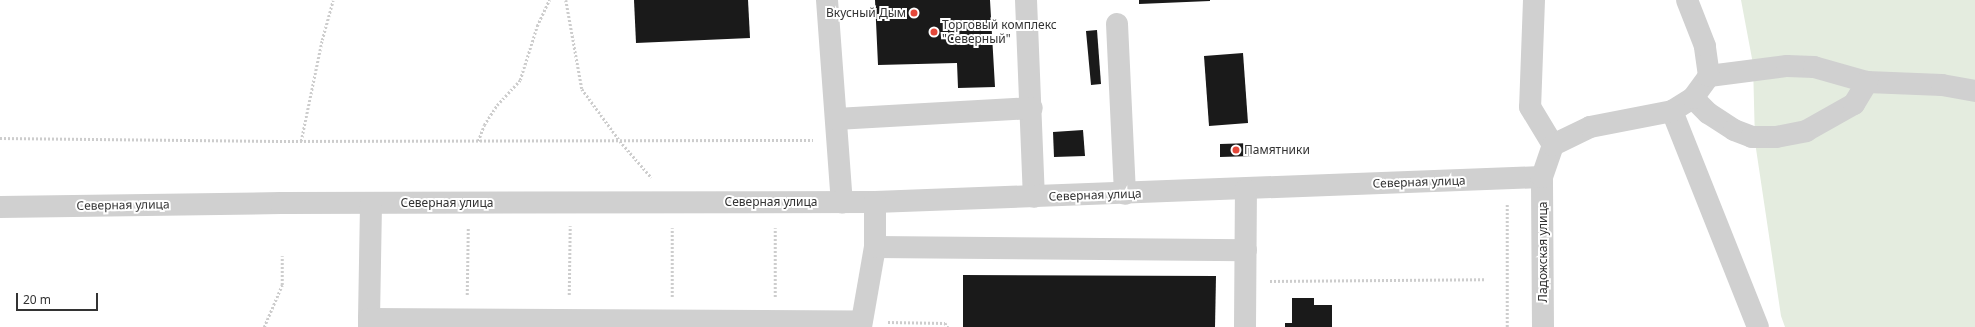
<!DOCTYPE html>
<meta charset="utf-8">
<style>
body{margin:0}
#map{position:relative;width:1975px;height:327px;overflow:hidden;background:#fff;font-family:"Noto Sans",sans-serif}
div>[style]{position:absolute}
.green>*{inset:0;background:#e4ecdf}
.building>*{inset:0;background:#1a1a1a}
.path>*{height:2.5px;margin-top:-1.25px;transform-origin:0;background:repeating-linear-gradient(90deg,#cdcdcd 0 2px,transparent 0 4px)}
.minor>*{height:22px;margin:-11px;padding:0 11px;transform-origin:11px;border-radius:11px;background:#d0d0d0}
.dots>*{width:11px;height:11px;translate:-50% -50%;box-sizing:border-box;border:2px solid #fff;border-radius:50%}
span{translate:-50% -50%;white-space:nowrap;text-align:center;line-height:1.15;-webkit-text-stroke:4px #fff;paint-order:stroke}
.poi-label{font-size:12px;color:#333}
.right{translate:-100% -50%;text-align:right}
.left{translate:0 -50%;text-align:left}
.street-label{font-size:12px;color:#333}
.scale{position:absolute;left:16px;top:293px;width:82px;height:18px;box-sizing:border-box;border:2px solid #333;border-top:0;padding-left:5px;font-size:12px;line-height:14px;white-space:nowrap;color:#333;-webkit-text-stroke:3px #fff;paint-order:stroke}
</style>
<div id="map">
<div class="green">
<i style="clip-path:polygon(1741px 0,1975px 0,1975px 327px,1785px 327px,1781px 316px,1755px 142px,1753px 64px)"></i>
</div>
<div class="building">
<i style="clip-path:polygon(634px 0,748px 0,750px 38px,636px 43px)"></i>
<i style="clip-path:polygon(875px 0,990px 0,995px 87px,958px 88px,957px 63px,878px 65px)"></i>
<i style="clip-path:polygon(1139px 0,1210px 0,1210px 1px,1139px 4px)"></i>
<i style="clip-path:polygon(1097px 30px,1101px 84px,1091px 85px,1086px 31px)"></i>
<i style="clip-path:polygon(1243px 53px,1248px 123px,1209px 126px,1204px 56px)"></i>
<i style="clip-path:polygon(1083px 130px,1085px 156px,1054px 157px,1053px 132px)"></i>
<i style="clip-path:polygon(1253px 143px,1253px 156px,1220px 157px,1220px 144px)"></i>
<i style="clip-path:polygon(963px 275px,1216px 276px,1215px 327px,963px 327px)"></i>
<i style="clip-path:polygon(1292px 298px,1314px 298px,1314px 305px,1332px 305px,1332px 327px,1285px 327px,1285px 323px,1292px 323px)"></i>
</div>
<div class="path">
<i style="left:566px;top:0;width:90px;rotate:79.8deg"></i>
<i style="left:582px;top:89px;width:64px;rotate:53.8deg"></i>
<i style="left:620px;top:141px;width:48px;rotate:49.3deg"></i>
<i style="left:0;top:138px;width:280px;rotate:0.6deg"></i>
<i style="left:280px;top:141px;width:533px;rotate:-0.11deg"></i>
<i style="left:301px;top:141px;width:103px;rotate:-78.3deg"></i>
<i style="left:322px;top:40px;width:41px;rotate:-74.6deg"></i>
<i style="left:478px;top:141px;width:17px;rotate:-69deg"></i>
<i style="left:484px;top:125px;width:24px;rotate:-57deg"></i>
<i style="left:497px;top:105px;width:34px;rotate:-47deg"></i>
<i style="left:520px;top:80px;width:57px;rotate:-72.5deg"></i>
<i style="left:537px;top:26px;width:29px;rotate:-65deg"></i>
<i style="left:1270px;top:281px;width:214px;rotate:-0.5deg"></i>
<i style="left:467px;top:295px;width:67px;rotate:-89.1deg"></i>
<i style="left:569px;top:295px;width:69px;rotate:-89.2deg"></i>
<i style="left:672px;top:297px;width:69px;rotate:-90deg"></i>
<i style="left:775px;top:297px;width:69px;rotate:-90deg"></i>
<i style="left:888px;top:322px;width:57px;rotate:1deg"></i>
<i style="left:945px;top:323px;width:5px;rotate:53deg"></i>
<i style="left:264px;top:327px;width:46px;rotate:-66.8deg"></i>
<i style="left:282px;top:285px;width:29px;rotate:-90deg"></i>
<i style="left:1507px;top:327px;width:123px;rotate:-90deg"></i>
</div>
<div class="minor">
<i style="left:827px;top:0;width:203px;rotate:85.8deg"></i>
<i style="left:1026px;top:0;width:197px;rotate:87.7deg"></i>
<i style="left:1534px;top:0;width:107px;rotate:92.1deg"></i>
<i style="left:1530px;top:107px;width:44px;rotate:58.8deg"></i>
<i style="left:1117px;top:24px;width:170px;rotate:87.3deg"></i>
<i style="left:1709px;top:76px;width:79px;rotate:-7.3deg"></i>
<i style="left:1787px;top:66px;width:27px;rotate:2deg"></i>
<i style="left:1814px;top:67px;width:55px;rotate:15.8deg"></i>
<i style="left:1867px;top:82px;width:75px;rotate:2.3deg"></i>
<i style="left:1942px;top:85px;width:34px;rotate:10deg"></i>
<i style="left:1693px;top:98px;width:21px;rotate:45deg"></i>
<i style="left:1708px;top:113px;width:31px;rotate:33deg"></i>
<i style="left:1734px;top:130px;width:19px;rotate:21deg"></i>
<i style="left:1752px;top:137px;width:24px"></i>
<i style="left:1776px;top:137px;width:31px;rotate:-11deg"></i>
<i style="left:1806px;top:131px;width:55px;rotate:-29.4deg"></i>
<i style="left:1854px;top:104px;width:26px;rotate:-59deg"></i>
<i style="left:1672px;top:111px;width:232px;rotate:68.3deg"></i>
<i style="left:836px;top:119px;width:196px;rotate:-3.2deg"></i>
<i style="left:0;top:207px;width:281px;rotate:-0.8deg"></i>
<i style="left:281px;top:203px;width:594px;rotate:-0.1deg"></i>
<i style="left:875px;top:202px;width:667px;rotate:-2.15deg"></i>
<i style="left:875px;top:247px;width:371px;rotate:0.5deg"></i>
<i style="left:369px;top:319px;width:116px;rotate:-89deg"></i>
<i style="left:369px;top:327px;width:8px;rotate:-90deg"></i>
<i style="left:369px;top:319px;width:492px;rotate:0.3deg"></i>
<i style="left:861px;top:327px;width:81px;rotate:-80.1deg"></i>
<i style="left:875px;top:247px;width:45px;rotate:-90deg"></i>
<i style="left:1245px;top:327px;width:137px;rotate:-89.6deg"></i>
<i style="left:1543px;top:327px;width:150px;rotate:-90.4deg"></i>
<i style="left:1542px;top:177px;width:34px;rotate:-71deg"></i>
<i style="left:1553px;top:145px;width:41px;rotate:-25.9deg"></i>
<i style="left:1590px;top:127px;width:84px;rotate:-11deg"></i>
<i style="left:1672px;top:111px;width:25px;rotate:-32deg"></i>
<i style="left:1693px;top:98px;width:27px;rotate:-54deg"></i>
<i style="left:1709px;top:76px;width:30px;rotate:-98deg"></i>
<i style="left:1705px;top:46px;width:49px;rotate:-111.4deg"></i>
</div>
<div class="dots">
<i style="left:914px;top:13px;background:#e4483a"></i>
<i style="left:934px;top:32px;background:#e4483a"></i>
<i style="left:1236px;top:150px;background:#e4483a"></i>
</div>
<div class="poi-label">
<span class="right" style="left:906px;top:13px">Вкусный Дым</span>
<span class="left" style="left:942px;top:32px">Торговый комплекс<br>"Северный"</span>
<span class="left" style="left:1244px;top:150px">Памятники</span>
</div>
<div class="street-label">
<span style="left:1419px;top:182px;rotate:-2deg">Северная улица</span>
<span style="left:1095px;top:195px;rotate:-2deg">Северная улица</span>
<span style="left:771px;top:202px">Северная улица</span>
<span style="left:447px;top:203px">Северная улица</span>
<span style="left:123px;top:205px;rotate:-1deg">Северная улица</span>
<span style="left:1543px;top:252px;rotate:-90deg">Ладожская улица</span>
</div>
<div class="scale">20 m</div>
</div>
